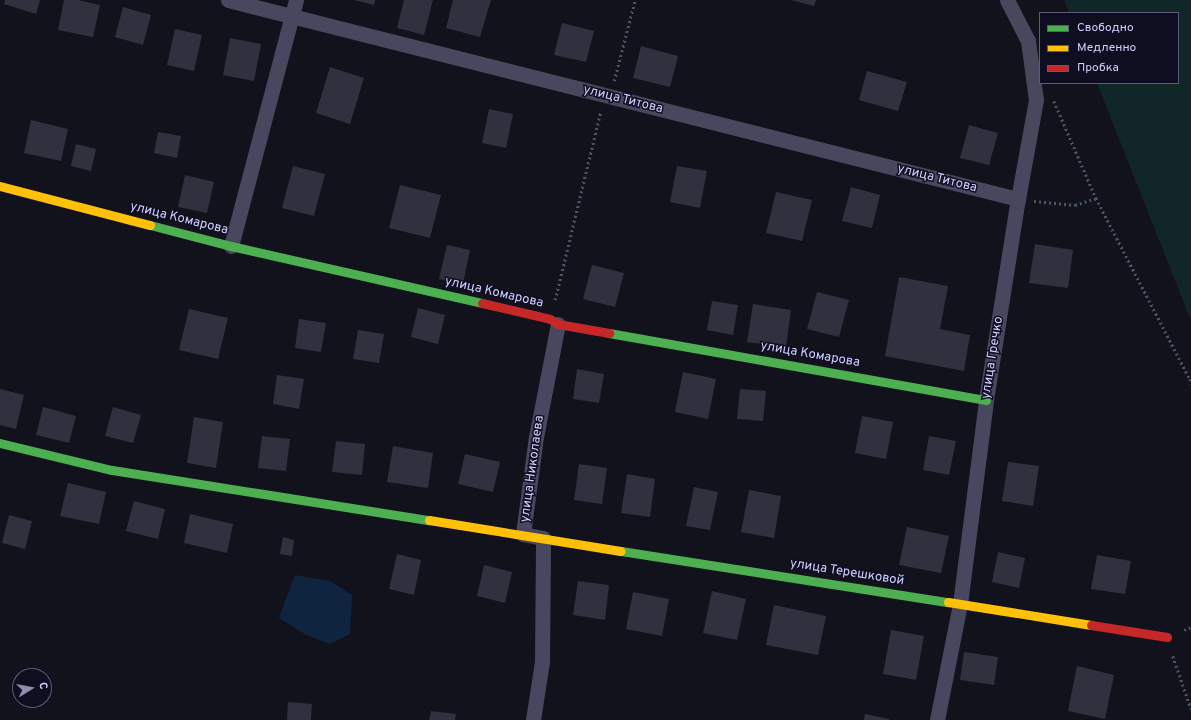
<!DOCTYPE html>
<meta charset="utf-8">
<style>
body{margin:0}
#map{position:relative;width:1191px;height:720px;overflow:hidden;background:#12121c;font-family:Overpass,sans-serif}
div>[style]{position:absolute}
.green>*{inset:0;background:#112626}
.water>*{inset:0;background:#0f253f}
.building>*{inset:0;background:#30303e}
.path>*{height:2.5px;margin-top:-1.25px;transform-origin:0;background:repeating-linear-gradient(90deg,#485863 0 2px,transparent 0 5px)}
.street>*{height:15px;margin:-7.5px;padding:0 7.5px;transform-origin:7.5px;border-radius:7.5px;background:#47485d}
.fast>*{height:9px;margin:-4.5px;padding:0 4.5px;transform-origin:4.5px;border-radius:4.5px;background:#4caf50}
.slow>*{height:9px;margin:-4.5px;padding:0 4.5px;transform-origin:4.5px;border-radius:4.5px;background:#ffc107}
.jam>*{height:9px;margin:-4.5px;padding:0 4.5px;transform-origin:4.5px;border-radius:4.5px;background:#c62828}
span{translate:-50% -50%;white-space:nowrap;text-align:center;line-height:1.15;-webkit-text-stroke:3px #0f0e20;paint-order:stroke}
.street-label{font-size:13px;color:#d1cffd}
.legend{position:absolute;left:1039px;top:12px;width:140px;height:72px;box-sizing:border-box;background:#0f0e20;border:1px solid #5d5b78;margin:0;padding:5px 7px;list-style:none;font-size:12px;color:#d1cffd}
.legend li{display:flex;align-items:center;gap:8px;height:20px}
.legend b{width:20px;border:1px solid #5d5b78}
.north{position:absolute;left:12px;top:668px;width:40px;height:40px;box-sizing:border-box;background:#0f0e20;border:1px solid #5d5b78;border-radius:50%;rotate:79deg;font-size:11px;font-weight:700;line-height:16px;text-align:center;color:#d1cffd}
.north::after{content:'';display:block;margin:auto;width:14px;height:18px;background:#8e8dae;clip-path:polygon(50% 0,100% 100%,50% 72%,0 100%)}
</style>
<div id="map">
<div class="green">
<i style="clip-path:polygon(1064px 0,1191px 0,1191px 321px,1097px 83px,1178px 83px,1178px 13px,1069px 13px)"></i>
</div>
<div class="water">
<i style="clip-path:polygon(295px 575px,330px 581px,352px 595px,350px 634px,330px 644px,306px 635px,279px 618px)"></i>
</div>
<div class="building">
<i style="clip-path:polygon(5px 0,40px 0,36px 14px,4px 4px)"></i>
<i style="clip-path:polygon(64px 0,78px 0,100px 5px,93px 37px,58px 30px)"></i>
<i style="clip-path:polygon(354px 0,375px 0,374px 5px)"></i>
<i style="clip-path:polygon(404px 0,433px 0,424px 35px,397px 28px)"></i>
<i style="clip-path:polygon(453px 0,491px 0,480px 37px,446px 28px)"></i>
<i style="clip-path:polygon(791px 0,816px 0,814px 6px)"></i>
<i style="clip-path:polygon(123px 7px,151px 15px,143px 45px,115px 37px)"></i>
<i style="clip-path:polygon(562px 23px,594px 31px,586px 62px,554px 55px)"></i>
<i style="clip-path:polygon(175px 29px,202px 35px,194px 71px,167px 65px)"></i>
<i style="clip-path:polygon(230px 38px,261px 44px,254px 81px,223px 75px)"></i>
<i style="clip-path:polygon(641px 46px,678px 56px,670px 87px,633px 78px)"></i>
<i style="clip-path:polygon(330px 67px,364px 78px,350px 124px,316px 113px)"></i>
<i style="clip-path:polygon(867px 71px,907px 82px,898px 111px,859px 100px)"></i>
<i style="clip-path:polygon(489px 109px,513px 114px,506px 148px,482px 143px)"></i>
<i style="clip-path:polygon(31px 120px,68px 129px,61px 161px,24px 153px)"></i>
<i style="clip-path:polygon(969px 125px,998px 133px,989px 165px,960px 158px)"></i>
<i style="clip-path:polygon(158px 132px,181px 136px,177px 158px,154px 153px)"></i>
<i style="clip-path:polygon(76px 144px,96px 149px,91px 171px,71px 166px)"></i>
<i style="clip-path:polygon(293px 166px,325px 174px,314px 216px,282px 208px)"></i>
<i style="clip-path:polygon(677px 166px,707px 171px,700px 208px,670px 202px)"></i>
<i style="clip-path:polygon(185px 175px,214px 182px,207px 213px,178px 207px)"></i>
<i style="clip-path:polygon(400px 185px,441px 195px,430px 238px,389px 228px)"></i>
<i style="clip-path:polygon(851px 187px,880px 195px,872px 228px,842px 221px)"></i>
<i style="clip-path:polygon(776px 192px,812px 200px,802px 241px,766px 233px)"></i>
<i style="clip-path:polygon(1035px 244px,1073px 250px,1068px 288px,1029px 283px)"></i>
<i style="clip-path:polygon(447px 245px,470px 250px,463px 284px,439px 279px)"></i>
<i style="clip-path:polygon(592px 265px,624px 273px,615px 307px,583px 299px)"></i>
<i style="clip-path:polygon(899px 277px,948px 286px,940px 329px,970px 335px,964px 371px,885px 356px)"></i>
<i style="clip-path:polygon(817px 292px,849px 300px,839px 337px,807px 329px)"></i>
<i style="clip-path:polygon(712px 301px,738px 305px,733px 335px,707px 330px)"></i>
<i style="clip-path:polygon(753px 304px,791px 310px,786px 347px,747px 342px)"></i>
<i style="clip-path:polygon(418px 308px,445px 315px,438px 344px,411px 337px)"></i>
<i style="clip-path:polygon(189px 309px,228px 318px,218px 359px,179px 350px)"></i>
<i style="clip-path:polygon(299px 319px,326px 323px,321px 352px,295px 348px)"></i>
<i style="clip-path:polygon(358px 330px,384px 334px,379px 363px,353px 359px)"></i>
<i style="clip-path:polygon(577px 369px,604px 374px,599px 403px,573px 399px)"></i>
<i style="clip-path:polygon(683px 372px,716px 379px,708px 419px,675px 412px)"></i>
<i style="clip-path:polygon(277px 375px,304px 379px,299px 409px,273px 404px)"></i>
<i style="clip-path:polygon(0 389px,24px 395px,16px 429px,0 425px)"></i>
<i style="clip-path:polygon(740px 389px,766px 391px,763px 421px,737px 419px)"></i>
<i style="clip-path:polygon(43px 407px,76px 416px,69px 443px,36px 435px)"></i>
<i style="clip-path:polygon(113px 407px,141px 415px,133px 443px,105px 436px)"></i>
<i style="clip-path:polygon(862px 416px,893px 422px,886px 459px,855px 453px)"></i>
<i style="clip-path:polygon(194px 417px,223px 422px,216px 468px,187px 463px)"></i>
<i style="clip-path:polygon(262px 436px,290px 439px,286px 471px,258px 468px)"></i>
<i style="clip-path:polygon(929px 436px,956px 441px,949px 475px,923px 470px)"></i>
<i style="clip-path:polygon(336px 441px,365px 444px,362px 475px,332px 472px)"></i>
<i style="clip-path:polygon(393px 446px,433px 453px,428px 488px,387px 482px)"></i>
<i style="clip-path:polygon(465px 454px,500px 462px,493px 492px,458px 484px)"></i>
<i style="clip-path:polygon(1008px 462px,1039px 466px,1033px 506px,1002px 501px)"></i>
<i style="clip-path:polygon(579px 464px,607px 468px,602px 504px,574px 500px)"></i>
<i style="clip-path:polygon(627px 474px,655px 479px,650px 517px,621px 513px)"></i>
<i style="clip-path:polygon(68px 483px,106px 492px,99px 524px,60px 516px)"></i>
<i style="clip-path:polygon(694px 487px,718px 492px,710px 530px,686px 526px)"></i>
<i style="clip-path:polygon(749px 490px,781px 496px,774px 538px,741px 532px)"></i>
<i style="clip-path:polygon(134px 501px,165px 509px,158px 539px,126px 531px)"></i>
<i style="clip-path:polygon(190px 514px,233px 524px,227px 553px,184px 543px)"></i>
<i style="clip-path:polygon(9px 515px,32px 521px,25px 549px,2px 543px)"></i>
<i style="clip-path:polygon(907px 527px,949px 536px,941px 573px,899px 565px)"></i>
<i style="clip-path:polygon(283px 537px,294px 540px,292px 556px,280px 554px)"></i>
<i style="clip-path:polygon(998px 552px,1025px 558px,1019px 588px,992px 582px)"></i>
<i style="clip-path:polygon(397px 554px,421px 560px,414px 595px,389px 589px)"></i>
<i style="clip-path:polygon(1097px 555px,1131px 561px,1125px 594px,1091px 589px)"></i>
<i style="clip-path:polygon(484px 565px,512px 572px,505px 603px,477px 596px)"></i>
<i style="clip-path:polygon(578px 581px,609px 585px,605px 620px,573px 615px)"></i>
<i style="clip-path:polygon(712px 591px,746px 599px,737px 640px,703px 633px)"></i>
<i style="clip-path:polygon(633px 592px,669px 599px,662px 636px,626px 629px)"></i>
<i style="clip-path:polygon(774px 605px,826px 616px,818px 655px,766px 645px)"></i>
<i style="clip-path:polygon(891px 630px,924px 636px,916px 680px,883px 674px)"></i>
<i style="clip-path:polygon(964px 652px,998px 657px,994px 685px,960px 680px)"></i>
<i style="clip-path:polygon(1077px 666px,1114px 675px,1105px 719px,1068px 711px)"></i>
<i style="clip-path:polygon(288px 702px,312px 704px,311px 720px,287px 720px)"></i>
<i style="clip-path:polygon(431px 711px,456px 714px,455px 720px,429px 720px)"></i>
<i style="clip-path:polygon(865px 714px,889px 719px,889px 720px,864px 720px)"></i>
</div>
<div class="path">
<i style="left:614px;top:81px;width:84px;rotate:-75.5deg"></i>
<i style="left:1054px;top:101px;width:106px;rotate:66.6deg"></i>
<i style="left:1096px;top:198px;width:204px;rotate:62.6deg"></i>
<i style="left:1190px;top:379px;width:5px;rotate:79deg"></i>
<i style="left:1034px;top:201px;width:41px;rotate:5.6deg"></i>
<i style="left:1075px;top:205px;width:22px;rotate:-18deg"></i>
<i style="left:555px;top:300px;width:195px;rotate:-76.4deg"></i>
<i style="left:1184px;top:630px;width:8px;rotate:-23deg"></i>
<i style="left:1173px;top:656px;width:56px;rotate:71.2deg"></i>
</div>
<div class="street">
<i style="left:228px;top:0;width:815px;rotate:14.14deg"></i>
<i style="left:231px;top:246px;width:254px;rotate:-75.2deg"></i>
<i style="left:533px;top:720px;width:59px;rotate:-81.2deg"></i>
<i style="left:542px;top:662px;width:124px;rotate:-89.5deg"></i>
<i style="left:543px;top:538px;width:20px;rotate:-169deg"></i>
<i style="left:523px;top:534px;width:98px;rotate:-82.4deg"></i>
<i style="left:536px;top:437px;width:115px;rotate:-79deg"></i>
<i style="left:937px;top:720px;width:118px;rotate:-78.8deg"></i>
<i style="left:960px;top:604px;width:206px;rotate:-82.7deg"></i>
<i style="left:986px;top:400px;width:204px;rotate:-81deg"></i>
<i style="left:1018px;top:199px;width:101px;rotate:-79.7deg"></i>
<i style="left:1036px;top:100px;width:60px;rotate:-97.7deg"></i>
<i style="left:1028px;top:41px;width:46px;rotate:-117.1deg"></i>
</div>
<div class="fast">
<i style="left:150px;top:225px;width:84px;rotate:14.5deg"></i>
<i style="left:231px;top:246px;width:257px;rotate:12.8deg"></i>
<i style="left:609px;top:333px;width:383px;rotate:10.1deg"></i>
<i style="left:0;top:443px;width:115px;rotate:13.6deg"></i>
<i style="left:112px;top:470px;width:321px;rotate:9deg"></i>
<i style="left:621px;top:551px;width:331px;rotate:8.9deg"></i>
</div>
<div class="slow">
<i style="left:0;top:186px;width:155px;rotate:14.6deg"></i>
<i style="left:429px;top:520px;width:194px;rotate:9.2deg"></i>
<i style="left:948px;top:602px;width:145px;rotate:9.1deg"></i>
</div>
<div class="jam">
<i style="left:482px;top:303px;width:70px;rotate:13.2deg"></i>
<i style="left:550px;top:319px;width:9px;rotate:32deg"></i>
<i style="left:558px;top:324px;width:52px;rotate:10deg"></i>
<i style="left:1091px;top:625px;width:77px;rotate:9deg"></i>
</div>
<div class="street-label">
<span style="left:623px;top:100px;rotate:14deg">улица Титова</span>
<span style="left:937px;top:179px;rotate:14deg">улица Титова</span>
<span style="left:179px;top:219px;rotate:14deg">улица Комарова</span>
<span style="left:494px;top:293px;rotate:13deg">улица Комарова</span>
<span style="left:810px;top:355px;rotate:10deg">улица Комарова</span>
<span style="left:993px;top:358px;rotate:-81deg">улица Гречко</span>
<span style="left:533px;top:469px;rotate:-82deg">улица Николаева</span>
<span style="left:847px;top:573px;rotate:9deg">улица Терешковой</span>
</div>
<ul class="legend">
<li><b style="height:5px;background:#4caf50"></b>Свободно</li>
<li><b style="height:5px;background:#ffc107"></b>Медленно</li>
<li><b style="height:5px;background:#c62828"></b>Пробка</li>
</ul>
<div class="north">С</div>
</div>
